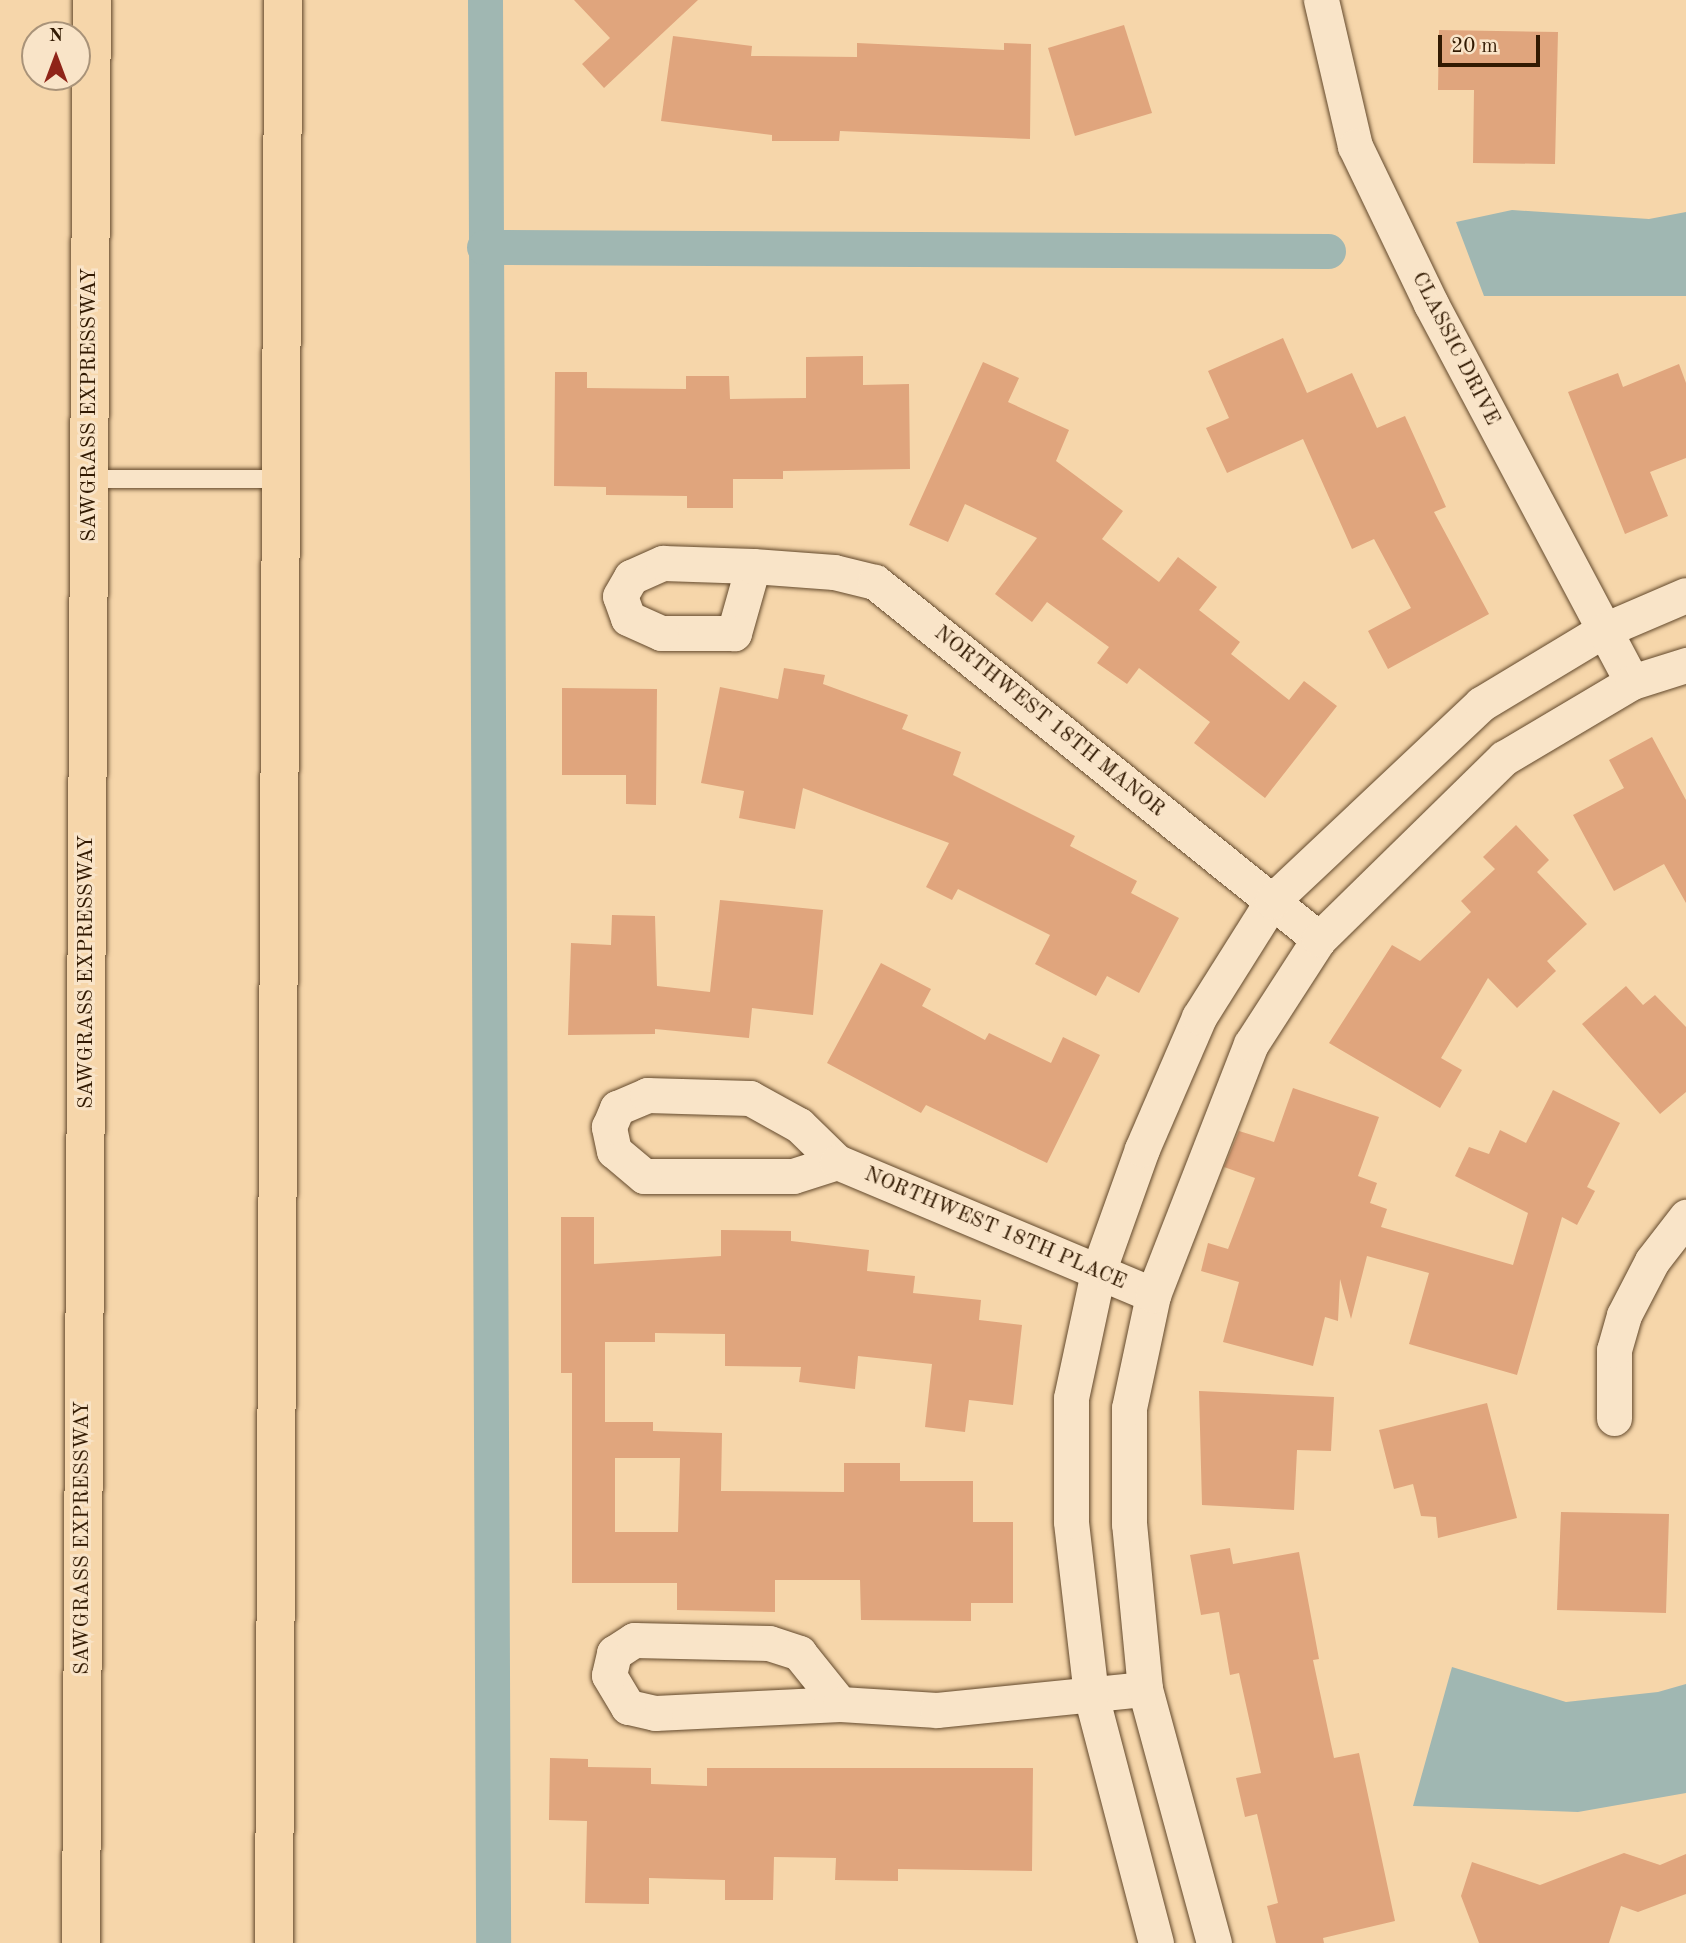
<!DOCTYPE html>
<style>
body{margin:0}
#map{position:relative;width:1686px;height:1943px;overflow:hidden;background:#f6d6aa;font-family:"Old Standard TT",serif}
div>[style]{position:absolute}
.water>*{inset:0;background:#a0b7b2}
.canal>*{height:35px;margin:-17.5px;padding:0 17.5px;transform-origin:17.5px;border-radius:17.5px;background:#a0b7b2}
.building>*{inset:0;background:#e0a57d}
.roads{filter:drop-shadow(0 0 2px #63492c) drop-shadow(0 0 2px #63492c)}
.lane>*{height:18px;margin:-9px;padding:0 9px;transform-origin:9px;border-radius:9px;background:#f9e4c8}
.street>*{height:35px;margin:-17.5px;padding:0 17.5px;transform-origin:17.5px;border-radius:17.5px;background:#f9e4c8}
.highway>*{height:38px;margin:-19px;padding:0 19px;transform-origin:19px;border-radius:19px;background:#f6d6aa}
span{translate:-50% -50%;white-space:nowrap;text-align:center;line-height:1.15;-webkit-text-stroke:6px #f9e4c8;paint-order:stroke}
.street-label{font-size:21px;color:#321a02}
.north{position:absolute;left:21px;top:21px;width:70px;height:70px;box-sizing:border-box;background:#f9e4c8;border:2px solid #a99379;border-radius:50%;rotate:0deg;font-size:19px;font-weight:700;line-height:28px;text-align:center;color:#321a02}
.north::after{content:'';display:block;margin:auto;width:24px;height:32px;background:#8f2418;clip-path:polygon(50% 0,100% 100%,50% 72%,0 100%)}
.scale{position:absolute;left:1438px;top:35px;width:102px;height:32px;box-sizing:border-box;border:4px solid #321a02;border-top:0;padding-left:9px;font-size:21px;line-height:24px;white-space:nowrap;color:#321a02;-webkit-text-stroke:5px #f9e4c8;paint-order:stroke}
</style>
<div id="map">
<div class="water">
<i style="clip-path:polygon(1512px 210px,1649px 219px,1686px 212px,1686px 296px,1484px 296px,1456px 222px)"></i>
<i style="clip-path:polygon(1452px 1667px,1566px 1702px,1658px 1692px,1686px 1684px,1686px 1793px,1578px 1812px,1413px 1806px)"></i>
</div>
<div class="canal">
<i style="left:485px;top:0;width:1943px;rotate:89.76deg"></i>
<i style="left:484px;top:247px;width:844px;rotate:0.27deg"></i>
</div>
<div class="building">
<i style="clip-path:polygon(574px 0,698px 0,604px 88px,582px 64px,610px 38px)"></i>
<i style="clip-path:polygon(1124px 25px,1152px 113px,1075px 136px,1048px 48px)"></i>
<i style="clip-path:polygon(1439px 30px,1558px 32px,1555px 164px,1473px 163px,1474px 90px,1438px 90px)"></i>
<i style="clip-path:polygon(673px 36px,752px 46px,751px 56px,857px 57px,857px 43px,1004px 50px,1004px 43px,1031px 44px,1030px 139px,840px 131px,839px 141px,772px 141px,772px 135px,661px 121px)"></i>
<i style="clip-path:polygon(1283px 338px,1307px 393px,1352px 373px,1377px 428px,1405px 416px,1446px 507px,1434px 512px,1489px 614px,1388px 669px,1368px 631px,1411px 608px,1374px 539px,1352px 549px,1303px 439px,1227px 473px,1206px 428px,1229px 418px,1208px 371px)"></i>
<i style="clip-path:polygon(863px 356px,863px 385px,909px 384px,910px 469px,783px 471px,783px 479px,733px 479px,733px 508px,687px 508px,687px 496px,606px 495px,606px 487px,554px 486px,555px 372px,587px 372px,587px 388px,686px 389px,686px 376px,729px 376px,730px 399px,806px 398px,806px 357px)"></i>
<i style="clip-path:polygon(983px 362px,1019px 378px,1008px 402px,1069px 430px,1056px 461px,1123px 511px,1102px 539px,1159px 582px,1178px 557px,1217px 587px,1199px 610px,1240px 642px,1231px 654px,1289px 700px,1304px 681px,1337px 706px,1265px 798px,1194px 743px,1210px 722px,1139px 668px,1127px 684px,1097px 663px,1109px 647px,1047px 602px,1032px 622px,995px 594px,1037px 538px,965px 504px,948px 542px,909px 525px)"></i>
<i style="clip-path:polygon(1679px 364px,1686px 383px,1686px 458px,1650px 472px,1668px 516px,1625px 534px,1568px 392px,1618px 373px,1623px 387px)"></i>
<i style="clip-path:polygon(784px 668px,825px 675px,823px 684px,908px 715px,902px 729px,961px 752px,953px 775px,1075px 836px,1070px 846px,1137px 881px,1131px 893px,1179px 918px,1139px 993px,1107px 976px,1096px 996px,1035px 964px,1050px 935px,958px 889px,952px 900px,926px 887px,949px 843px,803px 788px,795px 829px,739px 818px,744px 791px,701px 783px,720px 687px,778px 699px)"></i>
<i style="clip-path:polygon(562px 688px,657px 689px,656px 805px,626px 804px,626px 775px,562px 775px)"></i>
<i style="clip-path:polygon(1652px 737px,1686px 800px,1686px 903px,1664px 864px,1614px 891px,1573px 815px,1624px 788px,1609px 760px)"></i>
<i style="clip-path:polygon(1516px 825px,1549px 860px,1537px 872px,1587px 924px,1547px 961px,1556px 971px,1517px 1008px,1488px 978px,1441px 1058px,1462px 1070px,1440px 1108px,1329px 1043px,1392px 945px,1420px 961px,1471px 912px,1461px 901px,1495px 869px,1483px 857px)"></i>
<i style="clip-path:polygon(720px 900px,823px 910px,813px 1015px,752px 1008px,749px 1038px,655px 1029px,655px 1034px,568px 1035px,571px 943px,611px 945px,612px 915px,655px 916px,657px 986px,710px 992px)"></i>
<i style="clip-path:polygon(881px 963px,931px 989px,922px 1006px,985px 1040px,989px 1033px,1051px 1063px,1063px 1037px,1100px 1055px,1047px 1163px,926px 1105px,921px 1113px,827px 1063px)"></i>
<i style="clip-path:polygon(1626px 986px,1643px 1005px,1655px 995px,1686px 1027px,1686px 1092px,1660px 1114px,1582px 1024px)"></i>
<i style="clip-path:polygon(1293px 1088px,1379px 1117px,1358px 1176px,1377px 1183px,1370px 1203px,1387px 1209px,1381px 1227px,1513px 1265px,1528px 1213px,1455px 1176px,1469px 1147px,1489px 1154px,1500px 1130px,1526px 1143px,1553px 1090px,1620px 1123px,1587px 1187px,1595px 1191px,1577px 1225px,1562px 1217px,1517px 1375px,1409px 1344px,1429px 1273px,1367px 1256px,1351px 1319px,1340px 1279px,1338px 1321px,1325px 1317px,1313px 1366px,1223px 1342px,1239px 1282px,1201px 1271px,1208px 1243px,1228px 1249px,1255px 1178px,1224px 1167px,1239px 1131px,1274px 1142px)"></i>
<i style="clip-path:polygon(evenodd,561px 1217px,594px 1217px,594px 1264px,721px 1256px,721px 1230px,791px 1231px,791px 1241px,869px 1250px,867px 1271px,915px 1276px,913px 1293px,981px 1300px,979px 1320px,1022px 1325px,1013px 1405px,969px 1400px,965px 1432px,925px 1427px,932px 1364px,858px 1356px,855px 1389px,799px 1382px,801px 1367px,725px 1366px,725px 1334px,655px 1333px,655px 1342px,605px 1342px,605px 1422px,653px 1422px,653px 1431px,722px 1433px,721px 1491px,844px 1492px,844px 1463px,900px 1463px,900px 1481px,973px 1481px,973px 1522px,1013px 1522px,1013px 1603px,971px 1603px,971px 1621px,861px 1620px,860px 1580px,775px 1580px,775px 1612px,677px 1610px,677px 1583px,572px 1583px,572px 1373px,561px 1373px,561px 1217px,615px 1458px,680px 1458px,678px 1532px,615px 1532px,615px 1458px)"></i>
<i style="clip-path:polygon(1199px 1391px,1334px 1397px,1331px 1451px,1297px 1450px,1294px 1510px,1202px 1505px)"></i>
<i style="clip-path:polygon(1487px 1403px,1517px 1518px,1438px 1538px,1436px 1517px,1421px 1516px,1413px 1484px,1394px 1489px,1379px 1430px)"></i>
<i style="clip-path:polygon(1561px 1512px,1669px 1514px,1666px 1613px,1557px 1610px)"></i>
<i style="clip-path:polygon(1230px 1548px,1233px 1564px,1299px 1552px,1319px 1659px,1313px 1660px,1334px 1758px,1359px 1753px,1395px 1921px,1323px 1938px,1324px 1943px,1276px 1943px,1267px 1906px,1278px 1903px,1257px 1814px,1245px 1817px,1236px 1778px,1261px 1773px,1239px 1673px,1230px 1675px,1219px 1612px,1201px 1615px,1190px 1555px)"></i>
<i style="clip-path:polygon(550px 1758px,588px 1759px,588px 1767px,651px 1768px,651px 1784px,707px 1786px,707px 1768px,1033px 1768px,1032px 1871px,898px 1869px,898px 1881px,835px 1880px,836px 1858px,774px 1857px,773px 1900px,725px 1900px,725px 1880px,649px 1878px,649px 1904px,585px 1903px,587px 1821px,549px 1820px)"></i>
<i style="clip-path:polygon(1624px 1853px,1660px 1865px,1686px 1854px,1686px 1894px,1638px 1912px,1621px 1906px,1609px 1943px,1479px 1943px,1461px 1896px,1472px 1862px,1540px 1885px)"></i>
</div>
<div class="roads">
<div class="lane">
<i style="left:90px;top:479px;width:190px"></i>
</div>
<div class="street">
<i style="left:1321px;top:0;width:150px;rotate:76.9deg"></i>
<i style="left:1355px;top:146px;width:175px;rotate:64.3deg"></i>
<i style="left:1431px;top:304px;width:428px;rotate:62deg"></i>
<i style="left:753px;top:566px;width:70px;rotate:105.8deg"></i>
<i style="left:734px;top:633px;width:73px;rotate:180deg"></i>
<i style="left:661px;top:633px;width:36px;rotate:-156deg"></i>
<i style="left:628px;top:618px;width:23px;rotate:-110deg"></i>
<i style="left:620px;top:596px;width:22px;rotate:-60deg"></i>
<i style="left:631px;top:577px;width:35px;rotate:-24deg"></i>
<i style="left:663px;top:563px;width:90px;rotate:1.9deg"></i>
<i style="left:753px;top:566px;width:81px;rotate:4.2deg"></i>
<i style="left:834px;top:572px;width:42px;rotate:13.7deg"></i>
<i style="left:875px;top:582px;width:570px;rotate:38.8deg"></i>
<i style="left:837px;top:1162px;width:46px;rotate:162.3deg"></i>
<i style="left:793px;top:1176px;width:149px;rotate:180deg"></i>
<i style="left:644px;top:1176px;width:39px;rotate:-140deg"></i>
<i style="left:614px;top:1151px;width:25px;rotate:-102deg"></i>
<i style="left:609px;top:1127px;width:21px;rotate:-67deg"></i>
<i style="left:617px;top:1108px;width:33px;rotate:-23deg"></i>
<i style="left:647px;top:1095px;width:103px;rotate:1.7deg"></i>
<i style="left:750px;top:1098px;width:56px;rotate:28.9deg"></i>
<i style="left:799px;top:1125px;width:53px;rotate:44.2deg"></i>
<i style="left:837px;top:1162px;width:343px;rotate:22.8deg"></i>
<i style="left:1614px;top:1418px;width:68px;rotate:-90deg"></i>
<i style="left:1614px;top:1350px;width:36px;rotate:-74deg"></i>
<i style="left:1624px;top:1315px;width:61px;rotate:-62.6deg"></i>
<i style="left:1652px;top:1261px;width:56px;rotate:-52.3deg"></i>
<i style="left:840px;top:1704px;width:185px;rotate:177.2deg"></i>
<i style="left:655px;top:1713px;width:28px;rotate:-167deg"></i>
<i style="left:628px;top:1707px;width:37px;rotate:-121deg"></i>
<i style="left:609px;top:1675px;width:23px;rotate:-77deg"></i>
<i style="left:614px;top:1653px;width:24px;rotate:-33deg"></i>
<i style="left:634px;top:1640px;width:135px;rotate:1.3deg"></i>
<i style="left:769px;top:1643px;width:32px;rotate:18deg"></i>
<i style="left:799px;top:1653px;width:65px;rotate:51.2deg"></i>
<i style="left:840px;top:1704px;width:97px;rotate:3.5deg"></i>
<i style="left:937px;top:1710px;width:209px;rotate:-5.8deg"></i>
<i style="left:1156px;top:1943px;width:256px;rotate:-104.7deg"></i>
<i style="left:1091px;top:1695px;width:175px;rotate:-96.6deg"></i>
<i style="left:1071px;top:1521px;width:123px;rotate:-90deg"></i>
<i style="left:1071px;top:1398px;width:129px;rotate:-77.9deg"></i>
<i style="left:1098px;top:1272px;width:131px;rotate:-70.3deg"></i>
<i style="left:1142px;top:1149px;width:144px;rotate:-66.6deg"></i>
<i style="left:1199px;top:1017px;width:137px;rotate:-57.8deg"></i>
<i style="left:1272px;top:901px;width:287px;rotate:-43.3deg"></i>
<i style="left:1481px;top:704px;width:141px;rotate:-31.1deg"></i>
<i style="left:1602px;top:631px;width:91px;rotate:-23.2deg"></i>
<i style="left:1214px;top:1943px;width:263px;rotate:-105.2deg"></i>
<i style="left:1145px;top:1689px;width:166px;rotate:-95.5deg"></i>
<i style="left:1129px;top:1524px;width:116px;rotate:-90deg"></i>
<i style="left:1129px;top:1408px;width:116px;rotate:-78deg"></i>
<i style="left:1153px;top:1295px;width:269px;rotate:-68.7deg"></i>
<i style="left:1251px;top:1044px;width:125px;rotate:-57.1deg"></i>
<i style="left:1319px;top:939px;width:259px;rotate:-44.4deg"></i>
<i style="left:1504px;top:758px;width:149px;rotate:-30.7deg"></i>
<i style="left:1632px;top:682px;width:57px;rotate:-17.5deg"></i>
</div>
<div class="highway">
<i style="left:81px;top:1943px;width:1943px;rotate:-89.68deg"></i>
<i style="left:274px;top:1943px;width:1943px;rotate:-89.73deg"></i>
</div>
</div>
<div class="street-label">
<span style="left:1455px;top:349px;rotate:63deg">CLASSIC DRIVE</span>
<span style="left:90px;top:405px;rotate:-90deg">SAWGRASS EXPRESSWAY</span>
<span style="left:1049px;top:722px;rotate:39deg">NORTHWEST 18TH MANOR</span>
<span style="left:87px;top:972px;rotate:-90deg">SAWGRASS EXPRESSWAY</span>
<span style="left:995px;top:1229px;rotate:23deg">NORTHWEST 18TH PLACE</span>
<span style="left:83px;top:1538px;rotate:-90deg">SAWGRASS EXPRESSWAY</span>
</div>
<div class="north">N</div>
<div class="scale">20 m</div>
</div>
